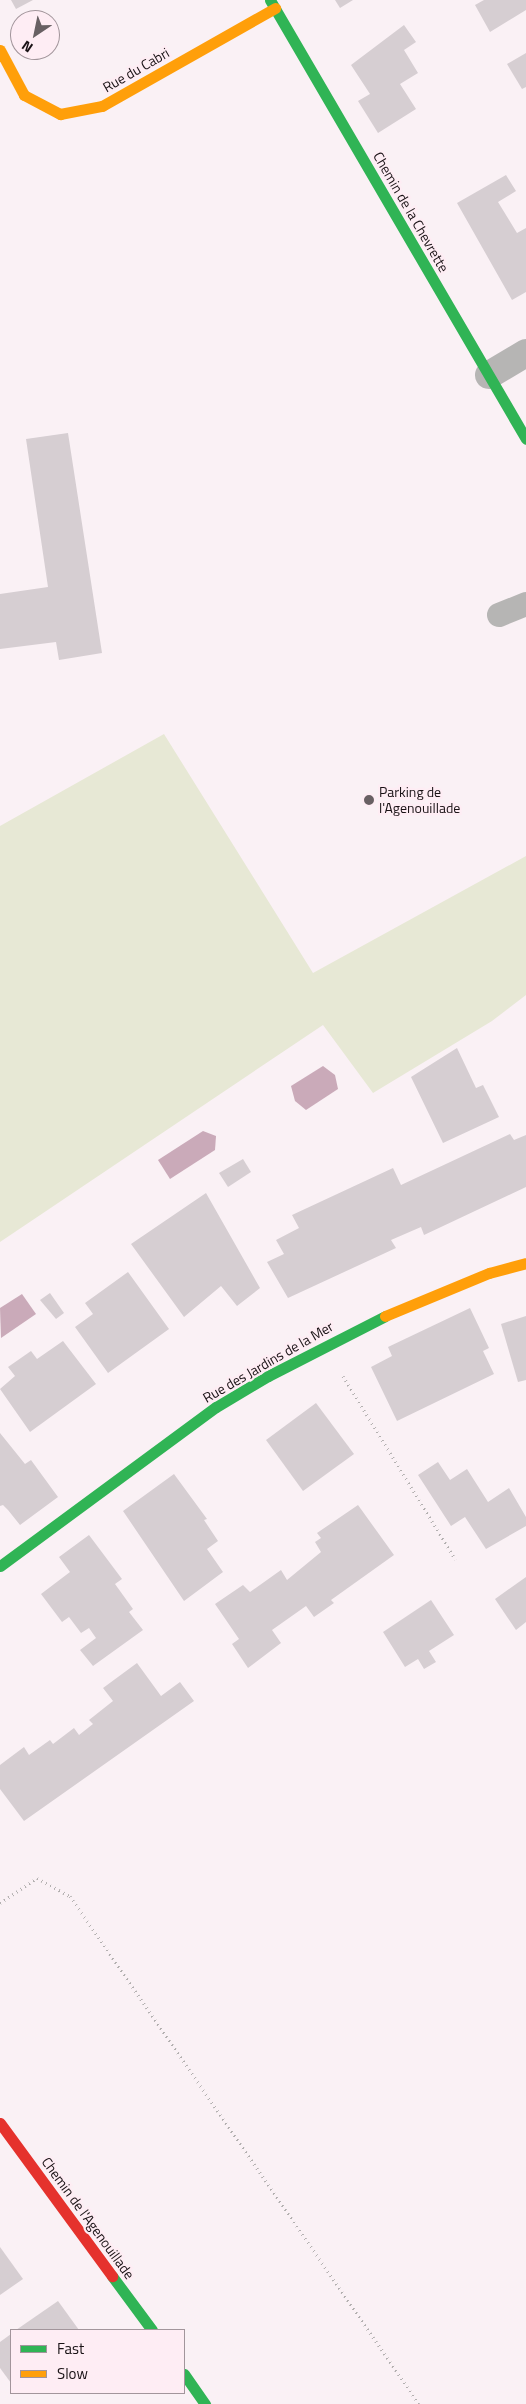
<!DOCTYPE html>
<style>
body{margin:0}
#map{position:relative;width:526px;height:2404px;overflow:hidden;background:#faf1f5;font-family:"Titillium Web",sans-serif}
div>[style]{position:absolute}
.green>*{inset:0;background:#e7e8d5}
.water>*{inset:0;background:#caaab9}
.building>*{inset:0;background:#d6ced2}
.path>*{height:3px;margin-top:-1.5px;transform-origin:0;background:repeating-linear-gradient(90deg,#b3b0b0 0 1px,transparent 0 5px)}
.lane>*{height:24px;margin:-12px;padding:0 12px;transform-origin:12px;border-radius:12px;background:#b6b5b4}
.street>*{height:28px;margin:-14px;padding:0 14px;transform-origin:14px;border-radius:14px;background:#b6b5b4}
.fast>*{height:11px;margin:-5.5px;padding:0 5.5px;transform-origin:5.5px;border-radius:5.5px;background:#30b455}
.slow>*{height:11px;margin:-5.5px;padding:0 5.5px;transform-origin:5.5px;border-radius:5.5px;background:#ff9f0a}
.jam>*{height:11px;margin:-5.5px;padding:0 5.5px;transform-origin:5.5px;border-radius:5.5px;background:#e5322d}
.dots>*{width:14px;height:14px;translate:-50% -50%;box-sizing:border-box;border:2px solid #feedf4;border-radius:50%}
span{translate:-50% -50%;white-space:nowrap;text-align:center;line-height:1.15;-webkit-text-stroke:4.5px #feedf4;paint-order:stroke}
.street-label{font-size:14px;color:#191215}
.poi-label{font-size:14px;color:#191215}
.left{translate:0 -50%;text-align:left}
.legend{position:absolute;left:10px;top:2329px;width:175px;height:65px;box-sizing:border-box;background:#feedf4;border:1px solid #a2959b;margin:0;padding:6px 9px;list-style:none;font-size:15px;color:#191215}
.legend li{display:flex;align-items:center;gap:10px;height:25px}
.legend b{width:25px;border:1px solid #a2959b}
.north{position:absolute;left:10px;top:10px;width:50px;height:50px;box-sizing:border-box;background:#feedf4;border:1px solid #a2959b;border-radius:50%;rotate:214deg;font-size:14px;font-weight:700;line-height:20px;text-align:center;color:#191215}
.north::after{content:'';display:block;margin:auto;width:18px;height:22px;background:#686063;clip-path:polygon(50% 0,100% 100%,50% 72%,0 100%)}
</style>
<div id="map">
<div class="green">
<i style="clip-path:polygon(164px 734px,313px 973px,526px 856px,526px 995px,492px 1021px,373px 1093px,323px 1025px,0 1242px,0 826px)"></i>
</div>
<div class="water">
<i style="clip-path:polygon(323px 1066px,335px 1075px,338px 1089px,306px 1110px,295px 1101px,291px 1086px)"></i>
<i style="clip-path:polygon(203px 1131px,216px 1136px,215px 1150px,170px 1179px,158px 1160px)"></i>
<i style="clip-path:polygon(22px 1294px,36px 1314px,1px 1338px,0 1308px)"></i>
</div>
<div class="building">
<i style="clip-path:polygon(11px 0,33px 0,16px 9px)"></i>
<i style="clip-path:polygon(335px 0,353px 0,340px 8px)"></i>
<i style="clip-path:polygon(484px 0,526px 0,526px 10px,490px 32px,475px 5px)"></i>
<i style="clip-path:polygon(404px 25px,416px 42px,404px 50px,418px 73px,400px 84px,416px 109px,378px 133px,358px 101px,370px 94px,351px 65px)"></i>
<i style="clip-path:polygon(526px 53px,526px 87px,522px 89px,507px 64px)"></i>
<i style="clip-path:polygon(506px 175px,516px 191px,498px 202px,517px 233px,526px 228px,526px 292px,512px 300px,457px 203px)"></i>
<i style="clip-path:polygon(68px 433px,102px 653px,59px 660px,56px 642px,0 649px,0 594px,48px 587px,26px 439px)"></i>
<i style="clip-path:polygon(457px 1048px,476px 1088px,483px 1085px,499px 1117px,443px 1143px,411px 1077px)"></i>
<i style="clip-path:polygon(510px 1134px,514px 1140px,526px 1135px,526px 1187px,424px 1235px,421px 1227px,391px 1240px,396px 1248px,288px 1298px,267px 1262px,284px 1254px,276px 1240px,299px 1228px,292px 1215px,393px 1168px,401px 1185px)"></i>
<i style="clip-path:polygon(243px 1159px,251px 1172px,228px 1187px,219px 1173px)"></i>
<i style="clip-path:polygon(206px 1193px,260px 1288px,237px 1306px,221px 1286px,184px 1317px,131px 1244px)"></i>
<i style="clip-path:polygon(128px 1272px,169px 1329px,108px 1373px,75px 1327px,93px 1314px,85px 1303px)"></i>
<i style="clip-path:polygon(50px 1293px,64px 1313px,56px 1319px,40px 1300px)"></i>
<i style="clip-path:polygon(470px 1308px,489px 1348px,483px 1351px,494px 1374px,397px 1421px,371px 1367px,392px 1356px,388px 1347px)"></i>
<i style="clip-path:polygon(526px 1316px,526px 1380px,518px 1382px,501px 1324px)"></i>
<i style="clip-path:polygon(63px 1341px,96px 1384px,30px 1432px,0 1389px,15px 1376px,8px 1367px,31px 1351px,37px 1359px)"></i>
<i style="clip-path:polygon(316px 1403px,354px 1454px,303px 1491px,266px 1440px)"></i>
<i style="clip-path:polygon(0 1433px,25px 1464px,31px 1460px,58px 1497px,20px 1525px,8px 1510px,3px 1505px,0 1506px)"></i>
<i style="clip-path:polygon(438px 1462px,450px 1480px,467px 1469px,488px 1502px,509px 1488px,526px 1517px,526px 1526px,486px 1549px,465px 1517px,451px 1526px,418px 1475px)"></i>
<i style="clip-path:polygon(174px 1474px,207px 1519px,204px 1520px,218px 1541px,207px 1549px,223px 1572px,184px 1601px,123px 1511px)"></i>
<i style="clip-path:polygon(358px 1505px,394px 1555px,331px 1600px,334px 1603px,314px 1617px,306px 1606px,272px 1630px,281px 1643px,248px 1668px,232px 1644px,239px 1639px,215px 1604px,243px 1585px,250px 1592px,281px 1570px,287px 1580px,321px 1552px,315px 1542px,321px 1538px,317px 1533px)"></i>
<i style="clip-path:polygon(89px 1535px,122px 1579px,115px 1584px,133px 1609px,129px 1612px,143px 1630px,93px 1666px,80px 1650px,96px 1638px,89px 1628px,81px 1633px,69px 1617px,62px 1622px,41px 1594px,70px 1572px,59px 1557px)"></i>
<i style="clip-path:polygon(526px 1577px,526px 1622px,516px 1630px,495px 1599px)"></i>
<i style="clip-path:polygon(431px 1600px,454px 1635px,429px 1651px,436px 1662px,424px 1669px,418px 1659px,405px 1667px,383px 1632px)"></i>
<i style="clip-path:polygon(137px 1663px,161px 1696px,180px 1682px,194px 1701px,24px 1821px,0 1789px,0 1765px,24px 1747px,29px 1755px,50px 1740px,53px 1744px,74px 1728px,79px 1735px,93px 1724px,89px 1720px,113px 1701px,103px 1688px)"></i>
<i style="clip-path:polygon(0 2247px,23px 2279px,0 2295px)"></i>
<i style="clip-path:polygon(58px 2301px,79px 2330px,16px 2330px)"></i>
<i style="clip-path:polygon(11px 2334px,11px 2383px,0 2368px,0 2342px)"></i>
</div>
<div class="path">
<i style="left:343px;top:1376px;width:215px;rotate:58.5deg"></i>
<i style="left:0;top:1903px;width:45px;rotate:-34deg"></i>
<i style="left:37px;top:1878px;width:38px;rotate:29deg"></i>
<i style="left:70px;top:1896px;width:616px;rotate:55.51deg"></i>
</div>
<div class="lane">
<i style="left:499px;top:615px;width:29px;rotate:-22deg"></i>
</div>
<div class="street">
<i style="left:489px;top:375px;width:43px;rotate:-30.7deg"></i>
</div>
<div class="fast">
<i style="left:270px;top:0;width:508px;rotate:59.75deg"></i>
<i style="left:0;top:1566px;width:268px;rotate:-36.4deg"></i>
<i style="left:216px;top:1407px;width:61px;rotate:-30.8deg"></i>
<i style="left:268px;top:1376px;width:131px;rotate:-27.1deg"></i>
<i style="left:112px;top:2276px;width:67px;rotate:53.5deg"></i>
<i style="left:184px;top:2374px;width:37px;rotate:55deg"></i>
</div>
<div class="slow">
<i style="left:0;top:50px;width:51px;rotate:61.9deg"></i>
<i style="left:24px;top:95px;width:41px;rotate:27.8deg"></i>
<i style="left:60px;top:114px;width:43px;rotate:-10.8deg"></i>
<i style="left:102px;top:106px;width:199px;rotate:-29.5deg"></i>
<i style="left:385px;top:1316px;width:113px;rotate:-22.5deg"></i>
<i style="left:489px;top:1273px;width:38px;rotate:-15deg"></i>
</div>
<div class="jam">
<i style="left:0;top:2123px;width:190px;rotate:53.8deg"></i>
</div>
<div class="dots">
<i style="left:369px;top:800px;background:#686063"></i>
</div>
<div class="street-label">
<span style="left:136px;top:70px;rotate:-30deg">Rue du Cabri</span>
<span style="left:411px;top:212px;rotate:60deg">Chemin de la Chevrette</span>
<span style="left:268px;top:1362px;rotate:-30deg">Rue des Jardins de la Mer</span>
<span style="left:88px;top:2218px;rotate:54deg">Chemin de l'Agenouillade</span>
</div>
<div class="poi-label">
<span class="left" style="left:379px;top:800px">Parking de<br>l'Agenouillade</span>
</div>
<ul class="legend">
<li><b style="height:6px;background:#30b455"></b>Fast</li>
<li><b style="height:6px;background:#ff9f0a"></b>Slow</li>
</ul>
<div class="north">N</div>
</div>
